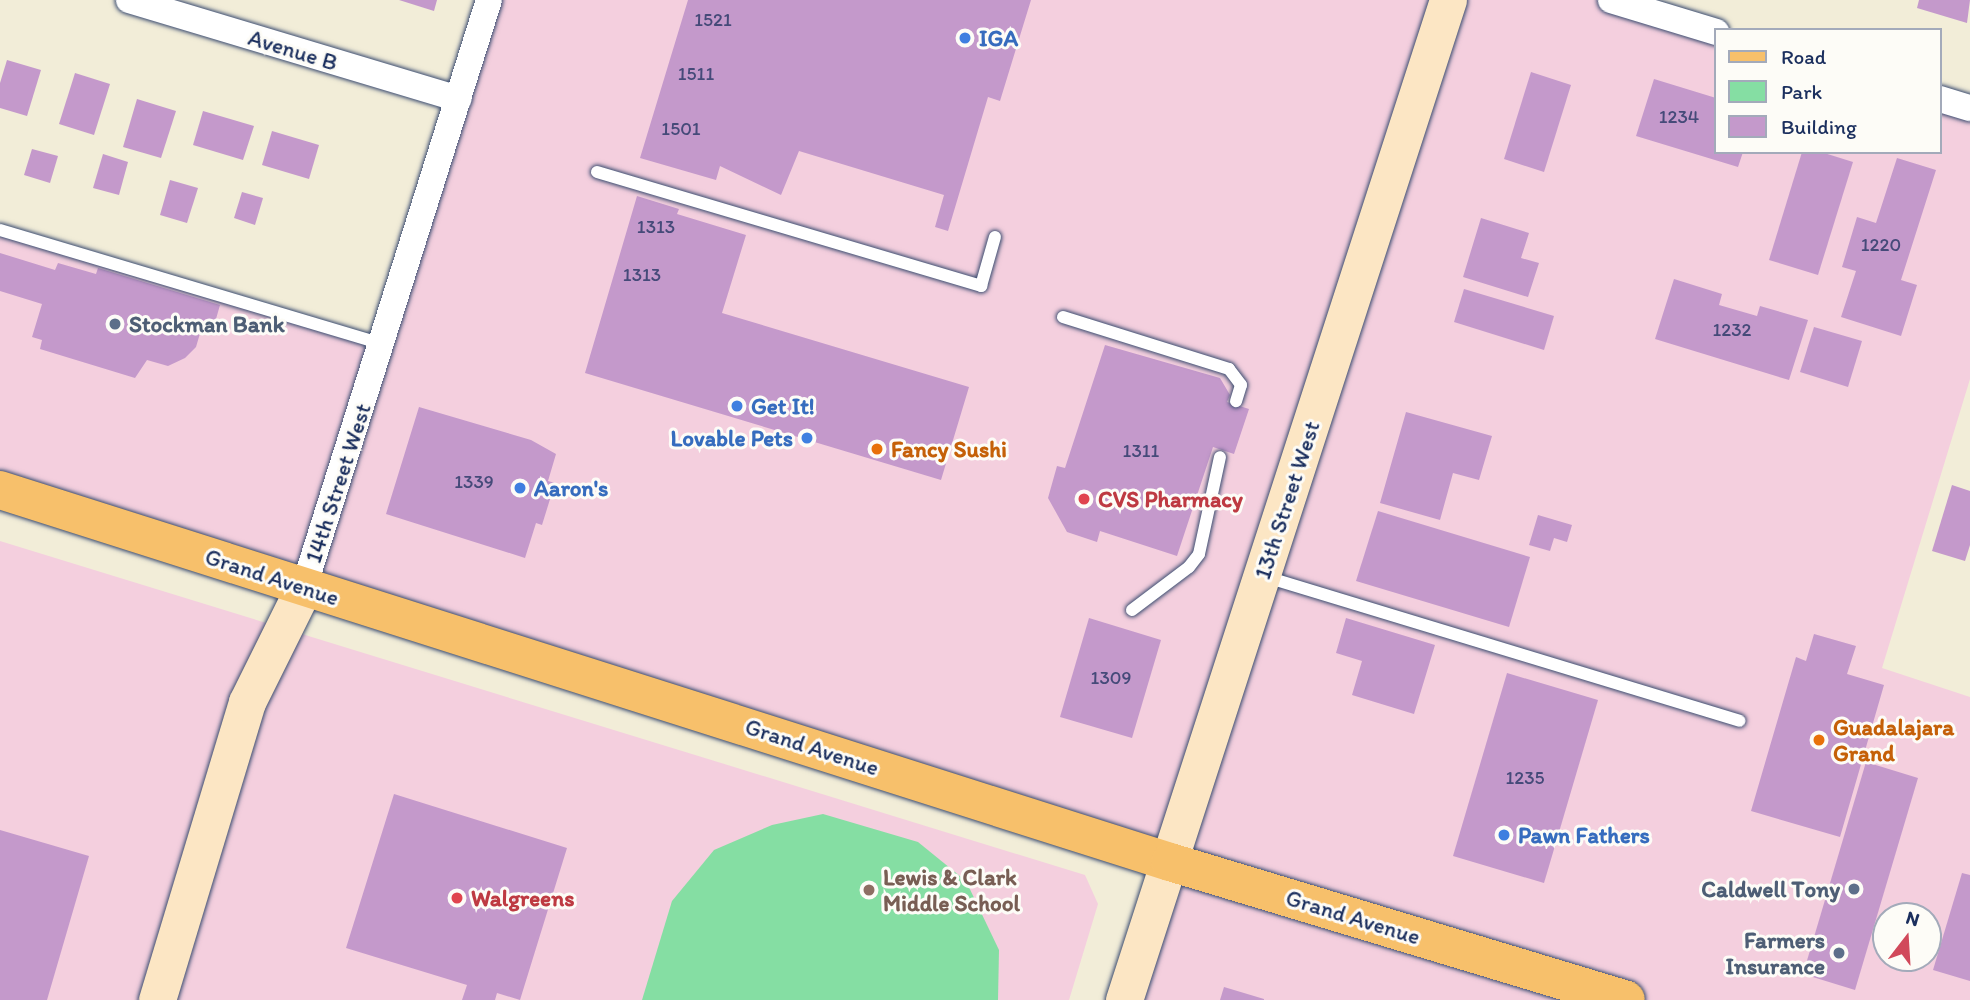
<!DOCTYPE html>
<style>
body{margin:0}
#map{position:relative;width:1970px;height:1000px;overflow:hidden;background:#f2edd8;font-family:Itim,sans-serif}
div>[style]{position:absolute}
.built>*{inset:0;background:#f4cfde}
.green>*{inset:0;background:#85dea3}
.building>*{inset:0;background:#c499cb}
.roads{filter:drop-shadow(0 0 2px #3b4c70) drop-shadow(0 0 2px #3b4c70)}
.lane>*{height:12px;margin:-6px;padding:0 6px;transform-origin:6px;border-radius:6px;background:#fff}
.street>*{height:26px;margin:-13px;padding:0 13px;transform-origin:13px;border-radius:13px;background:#fff}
.secondary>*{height:37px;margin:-18.5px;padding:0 18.5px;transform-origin:18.5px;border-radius:18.5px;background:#fce6c4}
.primary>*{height:38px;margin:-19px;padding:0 19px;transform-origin:19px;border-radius:19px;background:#f7c06b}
.dots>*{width:19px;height:19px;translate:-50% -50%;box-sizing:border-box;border:4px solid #fdfcf7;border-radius:50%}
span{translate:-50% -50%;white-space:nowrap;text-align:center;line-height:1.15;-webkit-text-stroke:6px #fdfcf7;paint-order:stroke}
.number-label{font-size:19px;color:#454a79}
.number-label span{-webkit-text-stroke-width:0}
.shop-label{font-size:23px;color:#366cbe;font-weight:700}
.left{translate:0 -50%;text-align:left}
.right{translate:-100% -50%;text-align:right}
.street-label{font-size:23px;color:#1b2f5e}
.service-label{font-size:23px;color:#4e5e75;font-weight:700}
.food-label{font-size:23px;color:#c56008;font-weight:700}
.health-label{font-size:23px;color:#be3a42;font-weight:700}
.education-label{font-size:23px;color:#785e54;font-weight:700}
.legend{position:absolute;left:1714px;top:28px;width:228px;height:126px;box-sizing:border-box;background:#fdfcf7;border:2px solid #a3aaba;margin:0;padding:9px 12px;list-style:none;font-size:21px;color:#1b2f5e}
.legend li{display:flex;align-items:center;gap:14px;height:35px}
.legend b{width:35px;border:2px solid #a3aaba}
.north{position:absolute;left:1872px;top:902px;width:70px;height:70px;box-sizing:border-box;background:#fdfcf7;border:2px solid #a3aaba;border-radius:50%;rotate:17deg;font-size:19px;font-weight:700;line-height:28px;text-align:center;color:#1b2f5e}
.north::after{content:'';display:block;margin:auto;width:24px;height:32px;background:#d1495b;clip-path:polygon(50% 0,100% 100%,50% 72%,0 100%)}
</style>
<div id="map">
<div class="built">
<i style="clip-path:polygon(evenodd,488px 0,1611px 0,1716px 32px,1716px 152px,1940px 152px,1940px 99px,1970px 108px,1970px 379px,1882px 668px,1970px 697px,1970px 1000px,1142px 1000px,1170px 862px,0 491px,0 230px,383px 344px,488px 0,1886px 916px,1928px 916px,1928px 958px,1886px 958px,1886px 916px)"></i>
<i style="clip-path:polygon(0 541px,1085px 875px,1098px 904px,1069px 1000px,0 1000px)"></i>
</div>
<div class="green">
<i style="clip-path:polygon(823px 814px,918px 842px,966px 881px,999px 950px,998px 1000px,642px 1000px,672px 901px,714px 850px,772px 825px)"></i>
</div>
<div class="building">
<i style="clip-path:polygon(399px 0,437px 0,434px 11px)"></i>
<i style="clip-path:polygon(688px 0,1031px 0,1000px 101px,988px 97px,948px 231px,935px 227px,944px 195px,799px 151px,781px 195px,720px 166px,716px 180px,640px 158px)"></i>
<i style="clip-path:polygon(1919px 0,1970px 0,1967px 23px,1917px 8px)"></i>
<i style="clip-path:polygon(7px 60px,41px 70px,27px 116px,0 108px,0 83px)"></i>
<i style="clip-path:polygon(1531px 72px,1571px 85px,1544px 172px,1504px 159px)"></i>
<i style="clip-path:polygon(75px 73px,110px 84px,94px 135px,59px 124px)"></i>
<i style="clip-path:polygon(1654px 79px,1716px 98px,1716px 152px,1743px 152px,1738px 167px,1636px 136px)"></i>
<i style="clip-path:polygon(137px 99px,176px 111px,161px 158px,123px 147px)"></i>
<i style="clip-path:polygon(203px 111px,254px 126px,243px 160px,193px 145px)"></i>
<i style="clip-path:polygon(272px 131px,319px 145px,309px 179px,262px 165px)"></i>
<i style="clip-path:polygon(32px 149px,58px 156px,50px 183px,24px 175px)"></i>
<i style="clip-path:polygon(1802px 152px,1821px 152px,1853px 162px,1818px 275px,1769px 260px)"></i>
<i style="clip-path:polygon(103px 154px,128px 162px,119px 195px,93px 188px)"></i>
<i style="clip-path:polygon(1897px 158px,1936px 170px,1901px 280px,1917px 285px,1901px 336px,1841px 317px,1856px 271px,1842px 267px,1857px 217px,1876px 223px)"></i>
<i style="clip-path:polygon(170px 180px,198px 188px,187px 223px,160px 215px)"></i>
<i style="clip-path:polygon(242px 192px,263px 198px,255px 225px,234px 218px)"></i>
<i style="clip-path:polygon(637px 196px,679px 209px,677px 214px,746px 235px,722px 313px,969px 387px,941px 480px,585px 373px)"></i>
<i style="clip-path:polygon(1481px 218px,1529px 233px,1521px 258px,1539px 263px,1528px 297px,1463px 277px)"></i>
<i style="clip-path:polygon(0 253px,55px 270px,58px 263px,96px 274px,98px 268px,220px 305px,212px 333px,201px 330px,196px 347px,185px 358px,168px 366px,147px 360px,135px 378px,40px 349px,42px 340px,32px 337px,42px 304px,0 291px)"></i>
<i style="clip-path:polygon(1674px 279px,1722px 294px,1719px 305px,1757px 316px,1760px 306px,1808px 320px,1789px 380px,1655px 339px)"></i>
<i style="clip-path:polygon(1464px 289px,1554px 316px,1544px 350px,1454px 322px)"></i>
<i style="clip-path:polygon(1814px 327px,1862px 341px,1848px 387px,1800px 372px)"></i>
<i style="clip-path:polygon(1105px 345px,1220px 378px,1230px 395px,1227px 402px,1249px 409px,1234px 454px,1213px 447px,1177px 556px,1100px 531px,1097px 542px,1067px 532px,1048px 498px,1057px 466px,1065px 468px)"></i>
<i style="clip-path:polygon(419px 407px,531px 440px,556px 454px,548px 481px,555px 483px,542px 525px,536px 523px,525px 558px,386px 514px)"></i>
<i style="clip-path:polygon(1406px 412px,1492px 436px,1479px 480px,1453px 473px,1440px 520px,1380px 503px)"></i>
<i style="clip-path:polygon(1952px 485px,1970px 491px,1970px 545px,1965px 561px,1932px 551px)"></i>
<i style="clip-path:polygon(1378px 511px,1530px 557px,1509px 627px,1356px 581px)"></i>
<i style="clip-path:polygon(1538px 515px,1572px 525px,1567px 542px,1554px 538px,1550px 551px,1529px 545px)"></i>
<i style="clip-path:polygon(1089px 618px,1161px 640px,1132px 738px,1060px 717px)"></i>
<i style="clip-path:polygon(1346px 618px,1435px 645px,1414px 714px,1352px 695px,1362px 661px,1336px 653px)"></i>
<i style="clip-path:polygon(1814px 634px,1856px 646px,1847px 674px,1884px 685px,1840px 837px,1751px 811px,1796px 657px,1806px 661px)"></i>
<i style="clip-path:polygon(1507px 673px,1598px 700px,1544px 883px,1453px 856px)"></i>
<i style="clip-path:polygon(1866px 762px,1918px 778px,1855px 990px,1803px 974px)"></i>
<i style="clip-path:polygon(394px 794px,567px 848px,520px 1000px,497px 993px,495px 1000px,462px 1000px,467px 985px,346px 948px)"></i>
<i style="clip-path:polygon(0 830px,89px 856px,47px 1000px,0 1000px)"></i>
<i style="clip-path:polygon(1962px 873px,1970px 875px,1970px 981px,1933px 970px)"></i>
<i style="clip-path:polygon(1224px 987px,1264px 999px,1264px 1000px,1220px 1000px)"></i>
</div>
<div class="roads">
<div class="lane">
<i style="left:597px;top:172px;width:401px;rotate:16.5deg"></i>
<i style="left:981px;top:286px;width:51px;rotate:-74.1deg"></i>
<i style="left:0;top:230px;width:399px;rotate:16.6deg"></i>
<i style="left:1063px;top:317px;width:174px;rotate:17.4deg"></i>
<i style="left:1229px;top:369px;width:20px;rotate:53deg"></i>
<i style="left:1241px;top:385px;width:17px;rotate:107deg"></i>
<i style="left:1263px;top:576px;width:498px;rotate:16.9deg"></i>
<i style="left:1132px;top:610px;width:71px;rotate:-37deg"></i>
<i style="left:1189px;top:567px;width:16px;rotate:-52deg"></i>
<i style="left:1199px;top:554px;width:99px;rotate:-77.8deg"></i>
</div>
<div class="street">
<i style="left:129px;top:0;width:344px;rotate:16.7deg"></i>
<i style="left:1611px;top:0;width:110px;rotate:16.9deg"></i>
<i style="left:1940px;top:99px;width:31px;rotate:17deg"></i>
<i style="left:304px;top:587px;width:615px;rotate:-72.51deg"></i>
</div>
<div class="secondary">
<i style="left:157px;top:1000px;width:311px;rotate:-73.2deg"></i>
<i style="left:247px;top:702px;width:128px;rotate:-63.6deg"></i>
<i style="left:1124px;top:1000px;width:1051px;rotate:-72.05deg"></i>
</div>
<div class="primary">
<i style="left:0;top:490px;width:1228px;rotate:17.64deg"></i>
<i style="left:1170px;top:862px;width:476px;rotate:16.8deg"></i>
</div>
</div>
<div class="dots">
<i style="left:965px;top:38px;background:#3f7fe0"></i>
<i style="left:115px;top:324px;background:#5c6f8a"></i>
<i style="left:737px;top:406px;background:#3f7fe0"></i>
<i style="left:807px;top:438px;background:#3f7fe0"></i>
<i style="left:877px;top:449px;background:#e8710a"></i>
<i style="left:520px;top:488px;background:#3f7fe0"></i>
<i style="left:1084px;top:499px;background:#e0444e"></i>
<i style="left:1819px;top:740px;background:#e8710a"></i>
<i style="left:1504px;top:835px;background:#3f7fe0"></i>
<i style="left:1854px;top:889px;background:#5c6f8a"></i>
<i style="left:869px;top:890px;background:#8d6e63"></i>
<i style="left:457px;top:898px;background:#e0444e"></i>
<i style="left:1839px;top:953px;background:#5c6f8a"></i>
</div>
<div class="number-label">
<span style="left:713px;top:20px">1521</span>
<span style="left:696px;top:74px">1511</span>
<span style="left:1679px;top:117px">1234</span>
<span style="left:681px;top:129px">1501</span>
<span style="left:656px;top:227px">1313</span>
<span style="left:1881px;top:245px">1220</span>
<span style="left:642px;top:275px">1313</span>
<span style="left:1732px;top:330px">1232</span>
<span style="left:1141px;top:451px">1311</span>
<span style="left:474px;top:482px">1339</span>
<span style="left:1111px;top:678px">1309</span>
<span style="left:1525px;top:778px">1235</span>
</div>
<div class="shop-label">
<span class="left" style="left:979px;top:38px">IGA</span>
<span class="left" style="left:751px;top:406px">Get It!</span>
<span class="right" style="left:793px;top:438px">Lovable Pets</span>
<span class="left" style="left:534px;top:488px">Aaron's</span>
<span class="left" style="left:1518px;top:835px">Pawn Fathers</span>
</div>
<div class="street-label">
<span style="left:293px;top:50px;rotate:17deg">Avenue B</span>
<span style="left:338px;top:483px;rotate:-72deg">14th Street West</span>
<span style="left:1287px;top:500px;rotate:-72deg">13th Street West</span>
<span style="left:272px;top:577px;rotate:18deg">Grand Avenue</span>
<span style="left:812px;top:747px;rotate:18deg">Grand Avenue</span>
<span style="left:1353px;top:917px;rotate:17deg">Grand Avenue</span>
</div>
<div class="service-label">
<span class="left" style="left:129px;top:324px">Stockman Bank</span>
<span class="right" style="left:1840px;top:889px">Caldwell Tony</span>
<span class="right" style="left:1825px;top:953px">Farmers<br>Insurance</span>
</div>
<div class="food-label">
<span class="left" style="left:891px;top:449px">Fancy Sushi</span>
<span class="left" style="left:1833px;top:740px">Guadalajara<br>Grand</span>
</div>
<div class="health-label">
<span class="left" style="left:1098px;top:499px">CVS Pharmacy</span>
<span class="left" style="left:471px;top:898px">Walgreens</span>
</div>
<div class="education-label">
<span class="left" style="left:883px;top:890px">Lewis &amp; Clark<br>Middle School</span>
</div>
<ul class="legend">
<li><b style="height:9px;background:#f7c06b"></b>Road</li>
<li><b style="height:19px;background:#85dea3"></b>Park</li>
<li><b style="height:19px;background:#c499cb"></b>Building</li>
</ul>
<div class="north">N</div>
</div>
